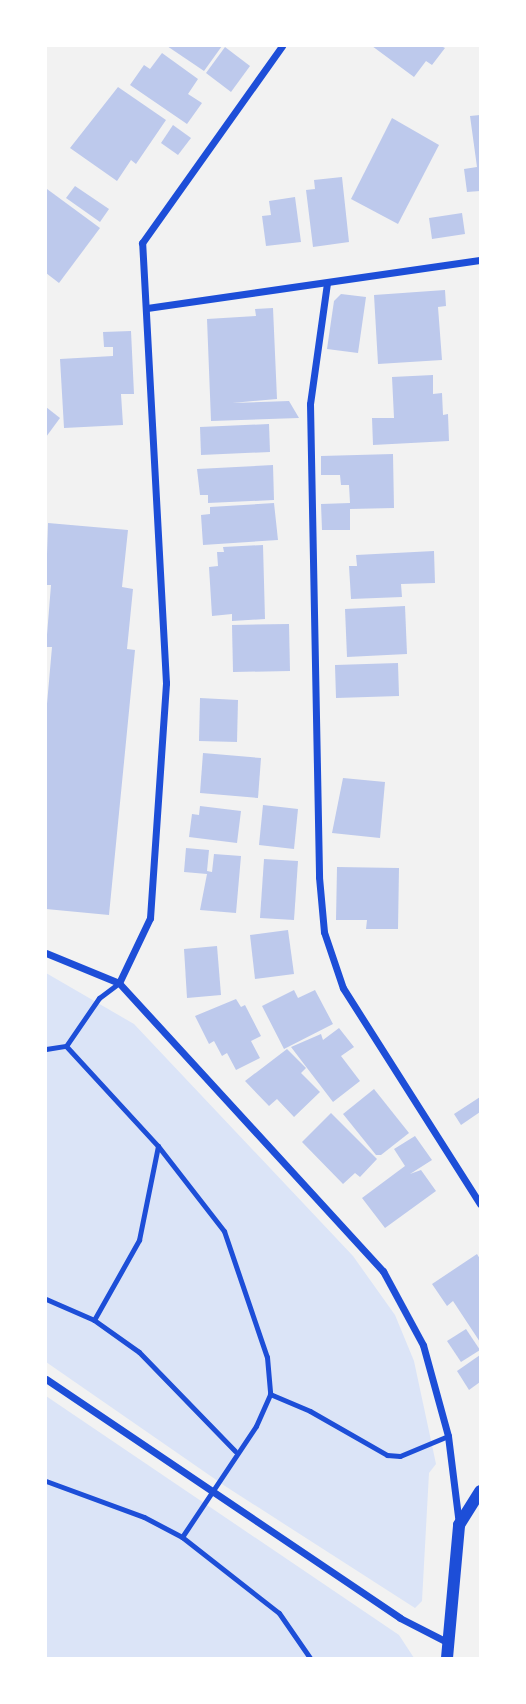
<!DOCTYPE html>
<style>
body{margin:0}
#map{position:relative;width:526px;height:1704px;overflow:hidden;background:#f2f2f2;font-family:"Space Grotesk",sans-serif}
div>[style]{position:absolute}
.green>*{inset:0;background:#dbe4f7}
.building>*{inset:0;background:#bdc9ec}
.service>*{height:5px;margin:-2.5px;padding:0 2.5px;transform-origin:2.5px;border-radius:2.5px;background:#1d4ed8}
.minor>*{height:7px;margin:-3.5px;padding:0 3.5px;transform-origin:3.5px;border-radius:3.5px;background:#1d4ed8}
.tertiary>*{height:12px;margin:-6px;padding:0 6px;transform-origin:6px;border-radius:6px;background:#1d4ed8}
span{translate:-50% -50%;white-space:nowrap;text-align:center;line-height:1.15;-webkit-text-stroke:5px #fff;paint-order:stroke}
.frame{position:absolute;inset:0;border:47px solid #fff;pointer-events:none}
</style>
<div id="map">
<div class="green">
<i style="clip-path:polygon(46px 973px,134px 1024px,353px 1256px,395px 1315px,414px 1361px,436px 1464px,429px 1473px,422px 1601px,415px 1608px,225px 1486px,46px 1362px)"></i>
<i style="clip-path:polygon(46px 1396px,399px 1635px,414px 1658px,46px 1658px)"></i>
</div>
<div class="building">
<i style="clip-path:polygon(167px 46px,222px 46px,204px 71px)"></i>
<i style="clip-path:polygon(372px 46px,441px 46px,445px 48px,432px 65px,426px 61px,414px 77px)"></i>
<i style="clip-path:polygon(225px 47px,250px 66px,231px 92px,206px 73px)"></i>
<i style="clip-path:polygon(162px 53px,198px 79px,188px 94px,202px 103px,187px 124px,130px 85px,144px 65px,150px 69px)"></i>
<i style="clip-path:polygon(118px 87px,166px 120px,136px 164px,131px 160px,117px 181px,70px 148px)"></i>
<i style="clip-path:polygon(480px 115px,480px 191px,467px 192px,464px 169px,477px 167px,470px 116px)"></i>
<i style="clip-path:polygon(392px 118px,439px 145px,398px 224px,351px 199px)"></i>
<i style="clip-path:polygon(173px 125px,191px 138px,178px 155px,161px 143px)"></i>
<i style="clip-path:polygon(342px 177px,349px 242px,313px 247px,306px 190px,315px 189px,314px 180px)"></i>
<i style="clip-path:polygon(75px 186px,109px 209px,100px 222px,66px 198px)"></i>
<i style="clip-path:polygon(47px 189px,100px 228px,59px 283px,46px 273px)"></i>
<i style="clip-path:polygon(295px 197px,301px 242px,266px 246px,262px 216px,271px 215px,269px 201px)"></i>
<i style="clip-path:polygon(462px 213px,465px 234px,432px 239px,429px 218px)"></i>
<i style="clip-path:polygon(445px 290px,446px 306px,438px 307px,442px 360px,378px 364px,374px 295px)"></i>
<i style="clip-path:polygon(341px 294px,366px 297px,358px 353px,327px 349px,334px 301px)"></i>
<i style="clip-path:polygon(273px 308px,277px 399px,232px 403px,289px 401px,299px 418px,211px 421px,207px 319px,256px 316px,255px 309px)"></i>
<i style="clip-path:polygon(131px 331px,134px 394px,121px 394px,123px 425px,64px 428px,60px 359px,113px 356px,113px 347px,104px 347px,103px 332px)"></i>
<i style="clip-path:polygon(433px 375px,433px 394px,442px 393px,443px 415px,448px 414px,449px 441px,373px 445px,372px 418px,394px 418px,392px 377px)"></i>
<i style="clip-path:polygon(46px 407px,60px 418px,46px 437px)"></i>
<i style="clip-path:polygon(269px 424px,270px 452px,201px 455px,200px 427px)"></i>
<i style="clip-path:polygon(393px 454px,394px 508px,350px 509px,350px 530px,322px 530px,321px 504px,350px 503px,349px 485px,341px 485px,340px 475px,321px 475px,321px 456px)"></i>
<i style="clip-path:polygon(273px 465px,274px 500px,208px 503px,208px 495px,200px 495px,197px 469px)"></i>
<i style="clip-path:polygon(274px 503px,278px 540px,203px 545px,201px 515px,210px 514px,210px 507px)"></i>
<i style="clip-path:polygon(48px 523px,128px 530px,122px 587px,133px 589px,127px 649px,135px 650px,109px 915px,46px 909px,46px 715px,52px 647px,46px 647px,51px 585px,46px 585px)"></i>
<i style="clip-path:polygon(263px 545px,265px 619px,232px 621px,232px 614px,212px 616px,209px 567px,218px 566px,217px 552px,224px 552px,223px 547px)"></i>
<i style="clip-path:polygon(434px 551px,435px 583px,401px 584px,402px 597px,351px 599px,349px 566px,357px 566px,356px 555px)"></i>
<i style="clip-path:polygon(405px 606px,407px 654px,347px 657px,345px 609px)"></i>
<i style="clip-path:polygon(289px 624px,290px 671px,233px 672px,232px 625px)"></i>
<i style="clip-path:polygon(398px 663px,399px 696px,336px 698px,335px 665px)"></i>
<i style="clip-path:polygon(200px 698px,238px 700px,237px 742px,199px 741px)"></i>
<i style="clip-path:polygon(203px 753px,261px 758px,258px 798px,200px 793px)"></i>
<i style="clip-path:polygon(343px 778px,385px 782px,380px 838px,332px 833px)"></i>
<i style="clip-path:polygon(263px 805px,298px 809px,294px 849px,259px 845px)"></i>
<i style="clip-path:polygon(200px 806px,241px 811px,237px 843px,189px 837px,192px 814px,199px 815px)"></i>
<i style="clip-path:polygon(186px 848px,209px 850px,207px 871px,212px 872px,214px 854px,241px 856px,236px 913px,200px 910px,207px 874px,184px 872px)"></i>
<i style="clip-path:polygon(264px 859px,298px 861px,294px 920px,260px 918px)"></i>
<i style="clip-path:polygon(337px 867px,399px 868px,398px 929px,366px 929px,367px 920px,336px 920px)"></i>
<i style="clip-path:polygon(288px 930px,294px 974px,255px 979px,250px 935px)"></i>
<i style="clip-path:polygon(217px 946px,221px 995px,187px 998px,184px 949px)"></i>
<i style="clip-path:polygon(294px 990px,298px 998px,315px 990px,333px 1024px,284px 1049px,262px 1006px)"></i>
<i style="clip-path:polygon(236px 999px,241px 1007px,245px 1005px,261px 1036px,251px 1041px,260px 1058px,236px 1070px,227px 1053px,222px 1056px,214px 1041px,209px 1044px,195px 1016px)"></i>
<i style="clip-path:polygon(339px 1028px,354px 1047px,341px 1056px,360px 1081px,333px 1102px,291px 1047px,321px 1034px,323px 1040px)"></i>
<i style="clip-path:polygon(287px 1049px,306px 1068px,301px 1073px,320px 1092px,294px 1117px,277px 1099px,269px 1106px,245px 1081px)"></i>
<i style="clip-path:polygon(374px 1089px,409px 1133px,381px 1155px,376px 1155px,343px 1114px)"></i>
<i style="clip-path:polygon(480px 1097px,480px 1112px,461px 1125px,454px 1114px)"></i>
<i style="clip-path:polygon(331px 1113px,377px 1159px,360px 1177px,355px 1173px,343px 1184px,302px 1142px)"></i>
<i style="clip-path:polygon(415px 1136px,432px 1160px,410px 1174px,421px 1170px,436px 1191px,385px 1228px,362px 1198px,405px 1166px,394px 1149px)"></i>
<i style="clip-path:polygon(477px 1254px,480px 1259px,480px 1342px,453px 1301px,447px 1306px,432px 1284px)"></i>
<i style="clip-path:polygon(466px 1329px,480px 1350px,461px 1362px,447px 1341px)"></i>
<i style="clip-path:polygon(480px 1355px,480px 1382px,469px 1390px,457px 1371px)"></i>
</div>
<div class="service">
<i style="left:119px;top:983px;width:25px;rotate:143deg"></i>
<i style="left:99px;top:998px;width:58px;rotate:124.5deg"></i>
<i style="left:66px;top:1046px;width:136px;rotate:47.4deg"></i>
<i style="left:158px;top:1146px;width:108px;rotate:52.2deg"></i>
<i style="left:224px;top:1231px;width:133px;rotate:71.2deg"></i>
<i style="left:267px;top:1357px;width:37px;rotate:85deg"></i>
<i style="left:270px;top:1394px;width:43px;rotate:23deg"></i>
<i style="left:310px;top:1411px;width:89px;rotate:29.7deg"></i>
<i style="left:387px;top:1455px;width:13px;rotate:4deg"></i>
<i style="left:400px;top:1456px;width:52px;rotate:-22.6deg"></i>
<i style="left:46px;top:1049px;width:20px;rotate:-9deg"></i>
<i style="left:46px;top:1299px;width:52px;rotate:23.6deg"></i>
<i style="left:94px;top:1320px;width:55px;rotate:35.4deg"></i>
<i style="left:139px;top:1352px;width:138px;rotate:45.9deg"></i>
<i style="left:94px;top:1320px;width:92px;rotate:-60.6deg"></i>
<i style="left:139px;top:1240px;width:96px;rotate:-78.6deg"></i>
<i style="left:46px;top:1481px;width:104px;rotate:20.2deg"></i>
<i style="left:144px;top:1517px;width:43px;rotate:27.8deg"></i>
<i style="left:182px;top:1537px;width:123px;rotate:38.1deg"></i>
<i style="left:279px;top:1613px;width:55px;rotate:55.4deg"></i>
<i style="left:182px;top:1537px;width:133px;rotate:-56.3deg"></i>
<i style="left:256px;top:1426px;width:35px;rotate:-66deg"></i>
</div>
<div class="minor">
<i style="left:327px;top:283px;width:122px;rotate:98deg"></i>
<i style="left:310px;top:404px;width:473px;rotate:88.9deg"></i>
<i style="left:319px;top:877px;width:55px;rotate:84.8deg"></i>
<i style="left:324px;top:932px;width:59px;rotate:71.3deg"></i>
<i style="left:343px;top:988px;width:256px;rotate:57.6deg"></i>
<i style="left:147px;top:308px;width:336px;rotate:-8.2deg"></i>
<i style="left:46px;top:953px;width:79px;rotate:22.3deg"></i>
<i style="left:119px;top:983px;width:391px;rotate:47.5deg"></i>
<i style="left:383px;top:1271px;width:84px;rotate:61.6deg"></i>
<i style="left:423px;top:1345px;width:94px;rotate:74.6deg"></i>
<i style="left:448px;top:1436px;width:89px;rotate:82.9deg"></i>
<i style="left:119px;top:983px;width:72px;rotate:-64.5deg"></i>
<i style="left:150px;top:918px;width:236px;rotate:-86.1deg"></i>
<i style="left:166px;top:683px;width:441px;rotate:-93.1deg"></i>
<i style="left:142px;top:243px;width:242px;rotate:-54.6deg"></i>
<i style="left:46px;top:1379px;width:427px;rotate:34deg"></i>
<i style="left:400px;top:1618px;width:53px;rotate:27.1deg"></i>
</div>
<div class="tertiary">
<i style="left:447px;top:1658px;width:134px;rotate:-84.8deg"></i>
<i style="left:459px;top:1525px;width:40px;rotate:-58deg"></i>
</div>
<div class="frame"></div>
</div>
